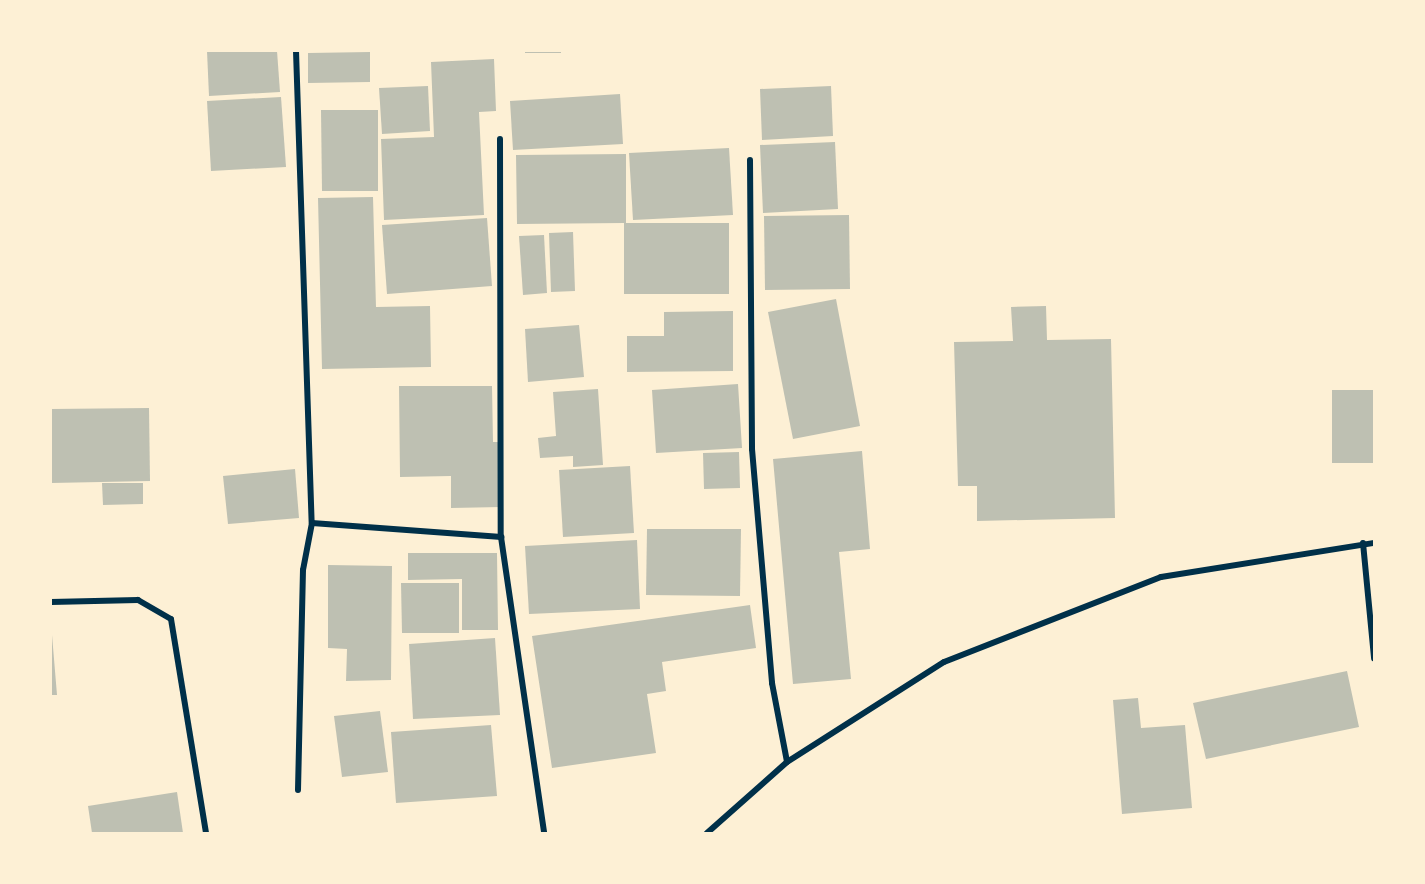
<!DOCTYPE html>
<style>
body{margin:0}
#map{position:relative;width:1425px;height:884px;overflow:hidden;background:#fdf0d5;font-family:Arial,sans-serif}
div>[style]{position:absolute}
.building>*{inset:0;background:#bec0b2}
.minor>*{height:6px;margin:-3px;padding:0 3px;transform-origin:3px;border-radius:3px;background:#003049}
span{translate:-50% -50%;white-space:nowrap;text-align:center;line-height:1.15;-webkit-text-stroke:4.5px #fdf0d5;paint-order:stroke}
.frame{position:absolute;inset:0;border:52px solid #fdf0d5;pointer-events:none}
</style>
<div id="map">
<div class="building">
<i style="clip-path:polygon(207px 51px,277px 51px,280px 92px,209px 96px)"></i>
<i style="clip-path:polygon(525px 51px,561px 51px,561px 53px,525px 53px)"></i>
<i style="clip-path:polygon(370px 52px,370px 82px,308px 83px,308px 53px)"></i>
<i style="clip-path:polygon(494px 59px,496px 111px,479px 112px,484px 215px,384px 220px,381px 139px,434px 137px,431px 62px)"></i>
<i style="clip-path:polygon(428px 86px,430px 131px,382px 134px,379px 88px)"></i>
<i style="clip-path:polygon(831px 86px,833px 136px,762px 140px,760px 89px)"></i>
<i style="clip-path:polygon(620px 94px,623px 144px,513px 150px,510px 101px)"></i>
<i style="clip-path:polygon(281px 97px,286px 167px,211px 171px,207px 101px)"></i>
<i style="clip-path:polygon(321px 110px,378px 110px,378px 191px,322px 191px)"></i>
<i style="clip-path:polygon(835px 142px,838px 209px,763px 213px,760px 145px)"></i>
<i style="clip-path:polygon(729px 148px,733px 215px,633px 220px,629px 153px)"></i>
<i style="clip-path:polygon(626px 154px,626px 223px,729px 223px,729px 294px,624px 294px,624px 223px,517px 224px,516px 155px)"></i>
<i style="clip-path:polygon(373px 197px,376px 307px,430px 306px,431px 367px,322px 369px,318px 198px)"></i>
<i style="clip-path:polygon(849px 215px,850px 289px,765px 290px,764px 216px)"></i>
<i style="clip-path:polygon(487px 218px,492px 286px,387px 294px,382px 225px)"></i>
<i style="clip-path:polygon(573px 232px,575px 291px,551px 292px,549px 233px)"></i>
<i style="clip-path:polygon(544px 235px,547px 293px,523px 295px,519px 236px)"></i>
<i style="clip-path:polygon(836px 299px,860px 426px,793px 439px,768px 312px)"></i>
<i style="clip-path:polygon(1046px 306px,1047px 340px,1111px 339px,1115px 518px,977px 521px,977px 486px,958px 486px,954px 342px,1013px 341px,1011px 307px)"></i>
<i style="clip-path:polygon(733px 311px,733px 371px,627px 372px,627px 336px,664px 336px,664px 312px)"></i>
<i style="clip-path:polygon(579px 325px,584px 377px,528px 382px,525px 329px)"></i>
<i style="clip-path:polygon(738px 384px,742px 448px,656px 453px,652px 390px)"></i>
<i style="clip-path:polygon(399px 386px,492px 386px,493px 442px,500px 442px,501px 507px,451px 508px,451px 476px,400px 477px)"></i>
<i style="clip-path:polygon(598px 389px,603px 465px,573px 467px,573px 456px,540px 458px,538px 438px,556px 436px,553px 392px)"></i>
<i style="clip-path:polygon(1332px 390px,1374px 390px,1374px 463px,1332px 463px)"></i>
<i style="clip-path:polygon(149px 408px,150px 481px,51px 483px,51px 409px)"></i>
<i style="clip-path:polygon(862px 451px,870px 549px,839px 552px,851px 679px,793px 684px,773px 459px)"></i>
<i style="clip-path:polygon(739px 452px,740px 488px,704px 489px,703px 453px)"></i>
<i style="clip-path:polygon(630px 466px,634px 533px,563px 537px,559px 470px)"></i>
<i style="clip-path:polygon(295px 469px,299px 518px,228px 524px,223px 476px)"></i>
<i style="clip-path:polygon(102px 483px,143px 483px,143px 504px,103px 505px)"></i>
<i style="clip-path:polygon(647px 529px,741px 529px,740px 596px,646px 595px)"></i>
<i style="clip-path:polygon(637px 540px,640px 609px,529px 614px,525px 546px)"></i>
<i style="clip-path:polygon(408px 553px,497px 553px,498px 630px,462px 630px,462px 579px,408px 580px)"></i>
<i style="clip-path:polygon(328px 565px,392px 566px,391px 680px,346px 681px,347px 649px,328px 648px)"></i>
<i style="clip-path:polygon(401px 583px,459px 583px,459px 633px,402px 633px)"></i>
<i style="clip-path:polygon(750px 605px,756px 648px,662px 662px,666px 691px,647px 694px,656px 753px,552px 768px,532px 636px)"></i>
<i style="clip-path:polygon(51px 623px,57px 695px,51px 695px)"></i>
<i style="clip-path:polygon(495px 638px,500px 715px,413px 719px,409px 644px)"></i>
<i style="clip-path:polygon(1347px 671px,1359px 727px,1206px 759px,1193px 703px)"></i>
<i style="clip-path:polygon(1138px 698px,1141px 728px,1185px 725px,1192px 808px,1122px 814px,1113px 700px)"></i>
<i style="clip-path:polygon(380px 711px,388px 772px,342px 777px,334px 716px)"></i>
<i style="clip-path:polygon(491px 725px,497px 796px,396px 803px,391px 732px)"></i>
<i style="clip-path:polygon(177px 792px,183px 833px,92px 833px,88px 806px)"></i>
</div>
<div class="minor">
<i style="left:296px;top:51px;width:472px;rotate:88.1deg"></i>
<i style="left:312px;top:523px;width:190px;rotate:4.2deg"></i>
<i style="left:501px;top:537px;width:299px;rotate:81.7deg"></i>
<i style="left:500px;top:139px;width:398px;rotate:89.9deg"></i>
<i style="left:750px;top:160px;width:289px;rotate:89.6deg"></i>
<i style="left:752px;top:449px;width:235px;rotate:85.1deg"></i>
<i style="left:772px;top:683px;width:80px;rotate:79.2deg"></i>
<i style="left:1363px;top:543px;width:116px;rotate:84.5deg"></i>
<i style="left:51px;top:602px;width:87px;rotate:-1.3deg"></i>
<i style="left:138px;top:600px;width:38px;rotate:30deg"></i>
<i style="left:171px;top:619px;width:217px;rotate:80.7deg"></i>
<i style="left:298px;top:790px;width:220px;rotate:-88.7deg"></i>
<i style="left:303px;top:570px;width:48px;rotate:-79.2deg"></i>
<i style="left:707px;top:833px;width:107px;rotate:-41.6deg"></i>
<i style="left:787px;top:762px;width:186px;rotate:-32.5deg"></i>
<i style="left:944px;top:662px;width:233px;rotate:-21.4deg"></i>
<i style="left:1161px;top:577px;width:216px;rotate:-9.1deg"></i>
</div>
<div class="frame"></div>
</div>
